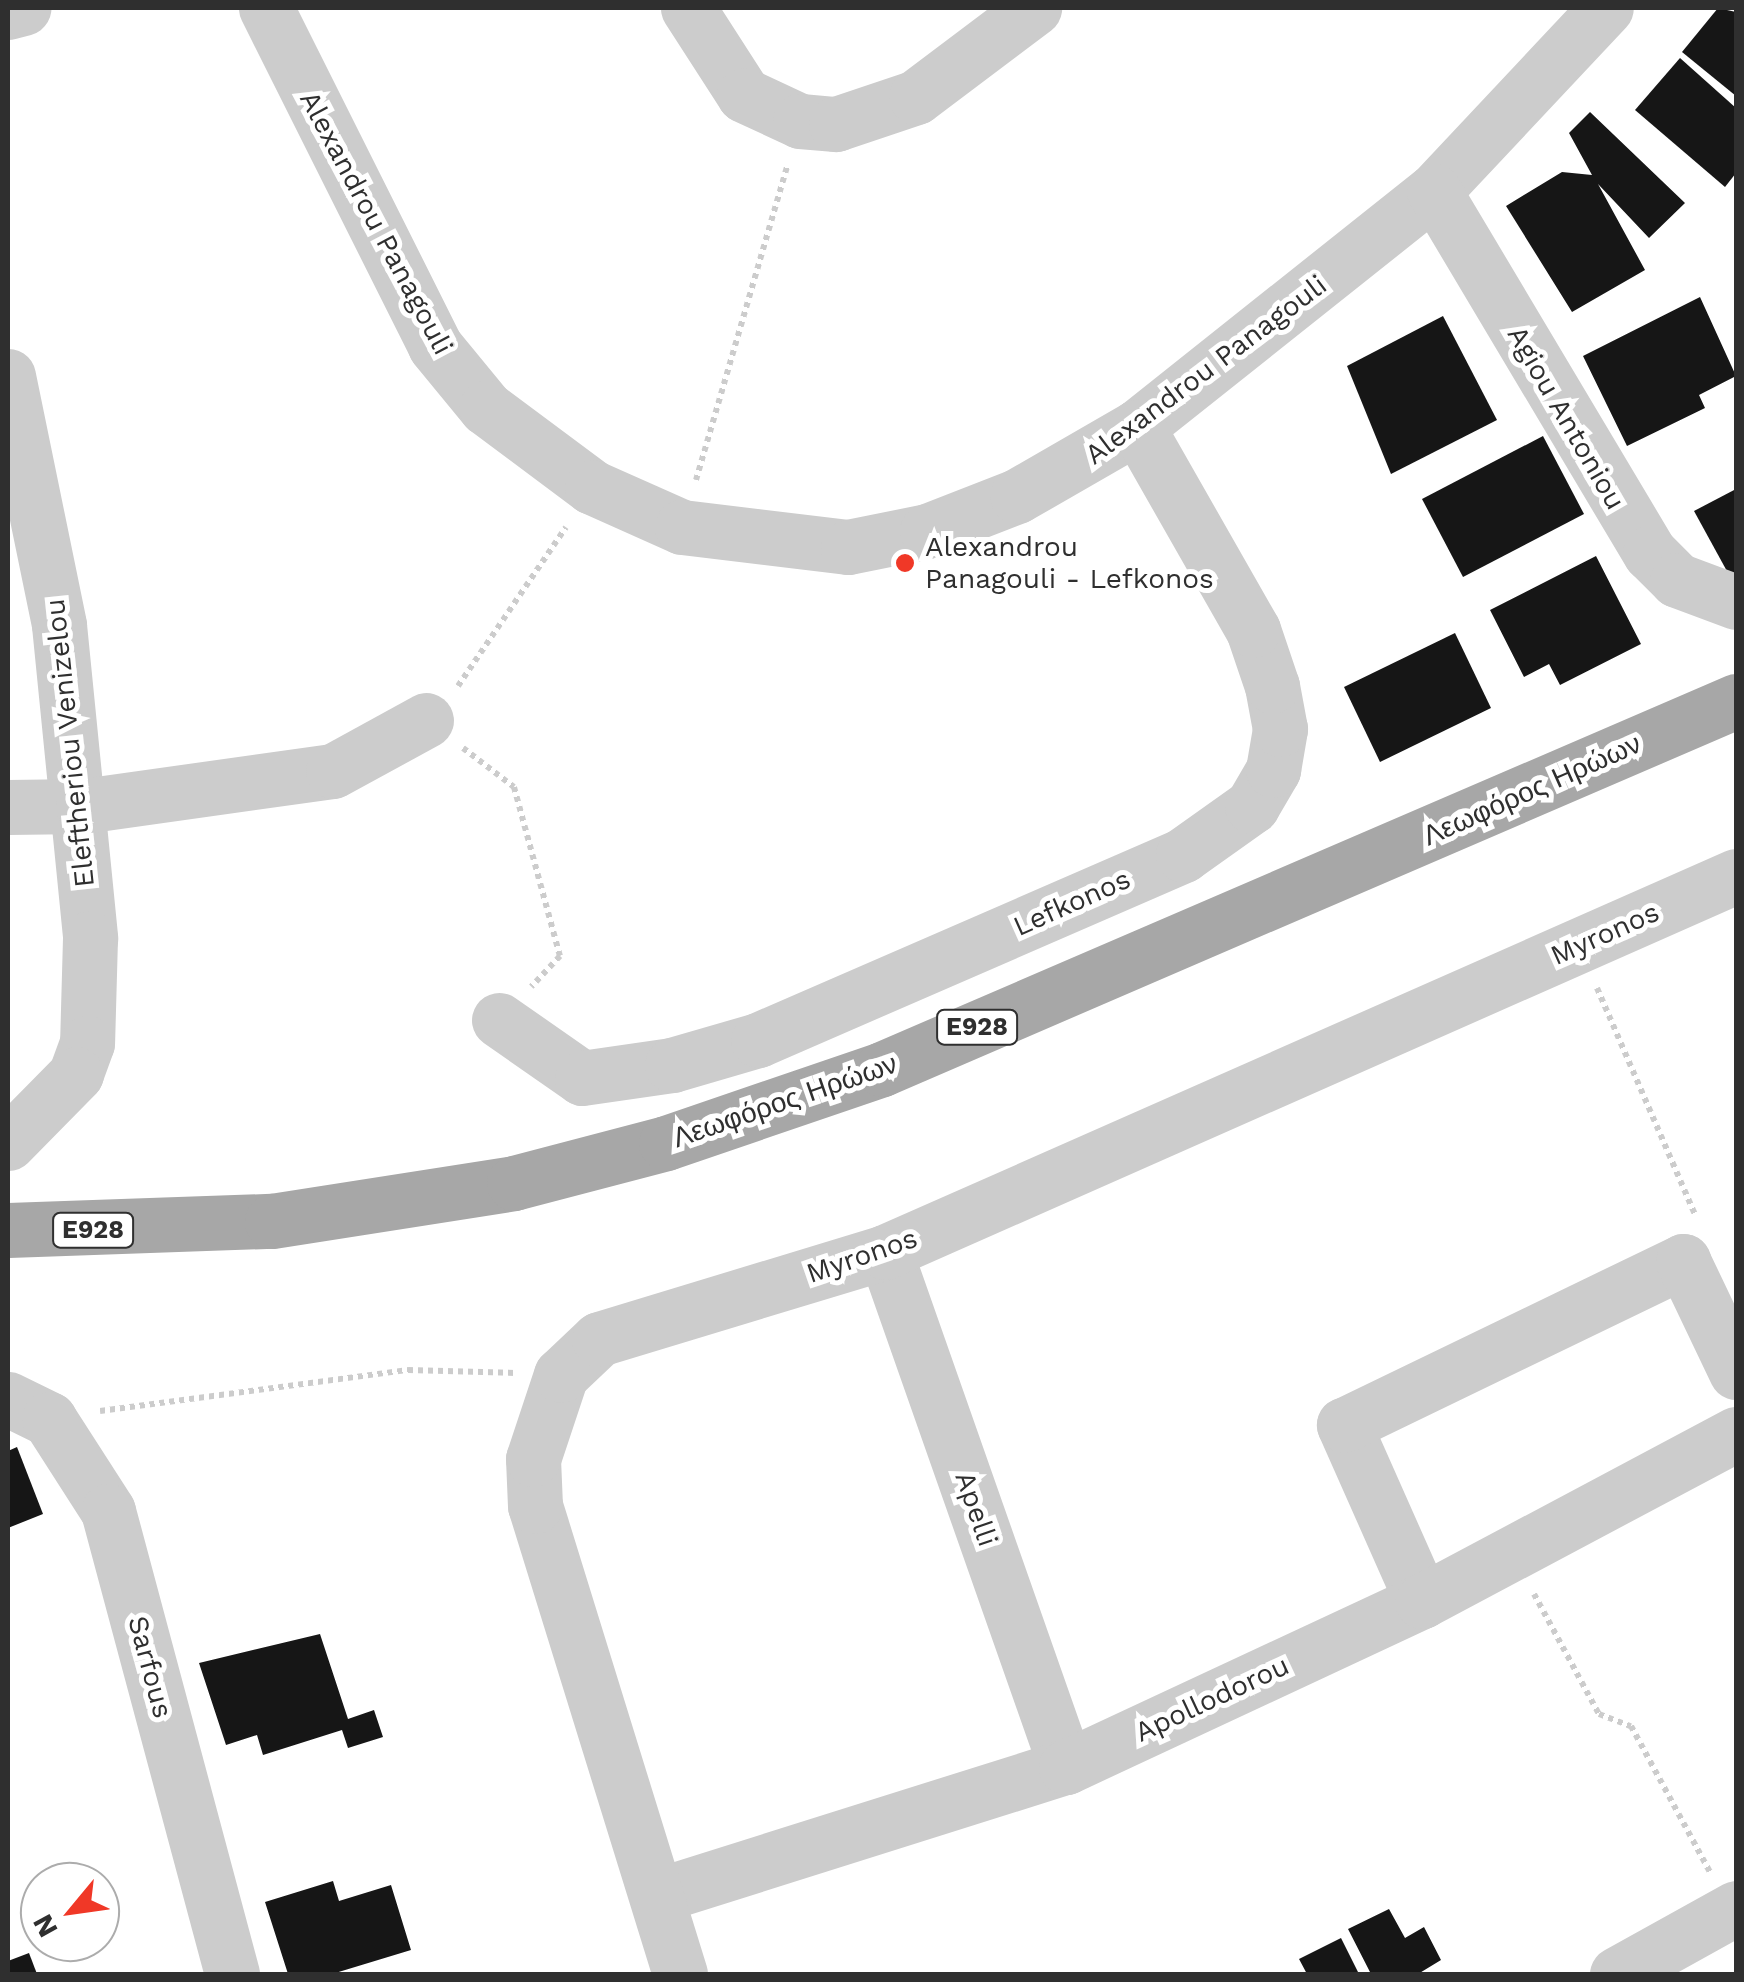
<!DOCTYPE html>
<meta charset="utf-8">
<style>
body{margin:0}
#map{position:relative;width:1744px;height:1982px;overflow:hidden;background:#fff;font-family:"Work Sans",sans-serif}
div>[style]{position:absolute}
.building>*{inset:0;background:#161616}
.path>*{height:6px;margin-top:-3px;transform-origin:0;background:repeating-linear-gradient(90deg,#ccc 0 5px,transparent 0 10px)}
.minor>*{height:55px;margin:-27.5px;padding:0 27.5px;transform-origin:27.5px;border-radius:27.5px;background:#ccc}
.major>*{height:55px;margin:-27.5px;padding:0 27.5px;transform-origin:27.5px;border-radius:27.5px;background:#a7a7a7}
.dots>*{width:28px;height:28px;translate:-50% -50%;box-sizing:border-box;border:5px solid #fff;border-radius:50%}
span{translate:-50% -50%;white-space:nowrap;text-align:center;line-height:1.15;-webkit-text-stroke:10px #fff;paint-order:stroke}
.shield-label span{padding:2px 8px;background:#fff;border:2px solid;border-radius:8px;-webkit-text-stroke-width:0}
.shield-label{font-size:25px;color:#2f2f2f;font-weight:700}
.street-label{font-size:28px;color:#2f2f2f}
.poi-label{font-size:28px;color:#2f2f2f}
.left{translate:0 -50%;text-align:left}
.frame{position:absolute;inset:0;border:10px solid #2f2f2f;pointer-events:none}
.north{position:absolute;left:20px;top:1862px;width:100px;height:100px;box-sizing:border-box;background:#fff;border:2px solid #acacac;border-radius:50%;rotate:241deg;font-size:28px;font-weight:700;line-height:40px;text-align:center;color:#2f2f2f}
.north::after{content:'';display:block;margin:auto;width:35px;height:45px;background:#f03827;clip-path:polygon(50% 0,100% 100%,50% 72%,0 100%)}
</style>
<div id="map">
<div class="building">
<i style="clip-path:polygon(1718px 8px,1736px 12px,1736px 96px,1682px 52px)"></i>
<i style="clip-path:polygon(1680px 58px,1736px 108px,1736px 173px,1725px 187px,1635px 110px)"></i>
<i style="clip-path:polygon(1590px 112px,1685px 203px,1649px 238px,1598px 184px,1645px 270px,1572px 312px,1506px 206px,1562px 172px,1592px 175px,1569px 133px)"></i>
<i style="clip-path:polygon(1700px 297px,1736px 376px,1699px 395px,1705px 408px,1627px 446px,1583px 356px)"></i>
<i style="clip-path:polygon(1443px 316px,1497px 420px,1391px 474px,1347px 366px)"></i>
<i style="clip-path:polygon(1543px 436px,1584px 514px,1463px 577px,1422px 499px)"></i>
<i style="clip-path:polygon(1736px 489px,1736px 583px,1734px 584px,1694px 511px)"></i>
<i style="clip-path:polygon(1596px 556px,1641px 644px,1560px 685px,1549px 664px,1524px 677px,1490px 610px)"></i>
<i style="clip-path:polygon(1455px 633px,1491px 708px,1380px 762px,1344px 687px)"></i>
<i style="clip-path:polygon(17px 1447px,43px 1514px,8px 1528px,8px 1451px)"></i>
<i style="clip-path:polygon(320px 1634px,348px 1719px,374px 1710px,383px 1737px,348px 1748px,342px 1730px,263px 1755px,257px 1735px,226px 1745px,199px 1663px)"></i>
<i style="clip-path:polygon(333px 1881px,339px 1901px,391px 1885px,411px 1950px,332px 1974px,288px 1974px,265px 1902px)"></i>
<i style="clip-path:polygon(1389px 1909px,1405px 1938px,1424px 1927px,1441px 1960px,1418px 1974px,1371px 1974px,1348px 1929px)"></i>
<i style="clip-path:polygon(1341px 1938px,1359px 1974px,1307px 1974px,1299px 1959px)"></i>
<i style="clip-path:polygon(29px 1953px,37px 1974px,8px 1974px,8px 1961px)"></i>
</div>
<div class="path">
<i style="left:696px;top:480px;width:327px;rotate:-73.8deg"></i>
<i style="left:458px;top:686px;width:192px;rotate:-55.8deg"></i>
<i style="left:463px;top:748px;width:64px;rotate:37.4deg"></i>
<i style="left:514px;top:787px;width:175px;rotate:74.8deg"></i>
<i style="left:560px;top:956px;width:42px;rotate:133.1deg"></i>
<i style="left:1597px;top:988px;width:247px;rotate:66.6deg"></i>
<i style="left:100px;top:1411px;width:311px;rotate:-7.6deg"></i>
<i style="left:408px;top:1370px;width:107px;rotate:1.6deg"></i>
<i style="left:1534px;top:1594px;width:136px;rotate:61.6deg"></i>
<i style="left:1599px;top:1714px;width:34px;rotate:21deg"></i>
<i style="left:1631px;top:1726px;width:166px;rotate:61.6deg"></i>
</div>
<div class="minor">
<i style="left:266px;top:8px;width:378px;rotate:63.4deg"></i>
<i style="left:435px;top:346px;width:80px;rotate:50.6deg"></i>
<i style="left:486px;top:408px;width:132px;rotate:36.7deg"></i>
<i style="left:592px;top:487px;width:98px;rotate:24deg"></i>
<i style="left:682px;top:527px;width:167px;rotate:6.9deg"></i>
<i style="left:848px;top:547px;width:81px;rotate:-11.4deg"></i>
<i style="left:927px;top:531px;width:97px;rotate:-21.3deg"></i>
<i style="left:1017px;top:496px;width:138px;rotate:-29.9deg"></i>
<i style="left:1137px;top:427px;width:379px;rotate:-38.5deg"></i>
<i style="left:1434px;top:191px;width:251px;rotate:-46.8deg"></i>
<i style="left:688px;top:8px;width:103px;rotate:57.2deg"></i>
<i style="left:744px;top:95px;width:62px;rotate:24.9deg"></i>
<i style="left:800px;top:121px;width:36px;rotate:5deg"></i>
<i style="left:836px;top:124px;width:84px;rotate:-18.6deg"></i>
<i style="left:916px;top:97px;width:148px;rotate:-37deg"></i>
<i style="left:8px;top:12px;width:16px;rotate:-15deg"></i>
<i style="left:1434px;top:191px;width:422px;rotate:59.2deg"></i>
<i style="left:1650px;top:553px;width:38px;rotate:45deg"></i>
<i style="left:1677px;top:580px;width:63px;rotate:20.4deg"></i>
<i style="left:8px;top:376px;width:254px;rotate:78.4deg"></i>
<i style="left:59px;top:625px;width:315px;rotate:84.3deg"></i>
<i style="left:90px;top:938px;width:105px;rotate:91.6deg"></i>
<i style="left:87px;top:1043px;width:33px;rotate:110deg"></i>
<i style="left:76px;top:1074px;width:97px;rotate:134.6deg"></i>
<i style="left:8px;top:807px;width:75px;rotate:-0.8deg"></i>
<i style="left:83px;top:806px;width:252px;rotate:-8deg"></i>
<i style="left:333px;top:771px;width:106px;rotate:-28.7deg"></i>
<i style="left:499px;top:1020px;width:101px;rotate:34.9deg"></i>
<i style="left:582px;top:1078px;width:91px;rotate:-8.2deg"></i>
<i style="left:672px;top:1065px;width:90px;rotate:-16.2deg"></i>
<i style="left:758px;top:1040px;width:464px;rotate:-23.5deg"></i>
<i style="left:1183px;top:855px;width:85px;rotate:-35.4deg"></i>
<i style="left:1252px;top:806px;width:42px;rotate:-59.7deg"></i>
<i style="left:1273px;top:770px;width:42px;rotate:-80.3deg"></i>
<i style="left:1280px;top:729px;width:44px;rotate:-100.5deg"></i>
<i style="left:1272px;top:686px;width:59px;rotate:-108.7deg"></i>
<i style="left:1253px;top:630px;width:234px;rotate:-119.7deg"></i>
<i style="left:885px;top:1252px;width:546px;rotate:70.64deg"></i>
<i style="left:8px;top:1399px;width:46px;rotate:26deg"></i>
<i style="left:49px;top:1419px;width:109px;rotate:57.3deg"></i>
<i style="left:108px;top:1511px;width:479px;rotate:75deg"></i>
<i style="left:1422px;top:1601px;width:193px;rotate:-113.9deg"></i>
<i style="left:1344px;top:1425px;width:377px;rotate:-25.8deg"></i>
<i style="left:1683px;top:1261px;width:123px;rotate:64.5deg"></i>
<i style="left:659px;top:1895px;width:427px;rotate:-17.5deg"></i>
<i style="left:1066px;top:1767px;width:393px;rotate:-25deg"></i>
<i style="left:1422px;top:1601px;width:356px;rotate:-28deg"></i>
<i style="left:680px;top:1974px;width:490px;rotate:-107.2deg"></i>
<i style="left:535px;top:1506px;width:47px;rotate:-92.4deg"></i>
<i style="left:533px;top:1459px;width:89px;rotate:-71.6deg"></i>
<i style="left:561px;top:1375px;width:52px;rotate:-43.5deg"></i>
<i style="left:599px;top:1339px;width:299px;rotate:-16.9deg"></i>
<i style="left:885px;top:1252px;width:930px;rotate:-23.84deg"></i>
<i style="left:1617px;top:1974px;width:136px;rotate:-29deg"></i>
</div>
<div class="major">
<i style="left:8px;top:1230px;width:264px;rotate:-2deg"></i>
<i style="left:272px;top:1221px;width:245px;rotate:-8.9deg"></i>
<i style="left:514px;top:1183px;width:157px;rotate:-14.7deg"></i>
<i style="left:666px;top:1143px;width:228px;rotate:-18.9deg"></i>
<i style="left:882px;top:1069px;width:930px;rotate:-23.31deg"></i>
</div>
<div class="dots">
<i style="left:905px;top:563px;background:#f03827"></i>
</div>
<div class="shield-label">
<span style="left:977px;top:1027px">E928</span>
<span style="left:93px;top:1230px">E928</span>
</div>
<div class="street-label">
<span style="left:376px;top:223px;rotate:62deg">Alexandrou Panagouli</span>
<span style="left:1206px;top:370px;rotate:-37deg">Alexandrou Panagouli</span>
<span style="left:1566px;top:418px;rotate:60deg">Agiou Antoniou</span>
<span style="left:70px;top:743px;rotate:-96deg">Eleftheriou Venizelou</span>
<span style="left:1532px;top:790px;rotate:-24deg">Λεωφόρος Ηρώων</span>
<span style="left:1072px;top:903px;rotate:-24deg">Lefkonos</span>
<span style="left:1605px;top:934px;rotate:-24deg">Myronos</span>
<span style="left:785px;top:1101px;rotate:-19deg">Λεωφόρος Ηρώων</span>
<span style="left:862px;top:1256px;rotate:-19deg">Myronos</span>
<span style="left:976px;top:1509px;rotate:71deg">Apelli</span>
<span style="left:150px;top:1667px;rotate:75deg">Sarfous</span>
<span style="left:1212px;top:1699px;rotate:-25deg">Apollodorou</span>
</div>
<div class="poi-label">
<span class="left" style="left:925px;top:563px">Alexandrou<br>Panagouli - Lefkonos</span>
</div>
<div class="frame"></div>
<div class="north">N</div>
</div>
